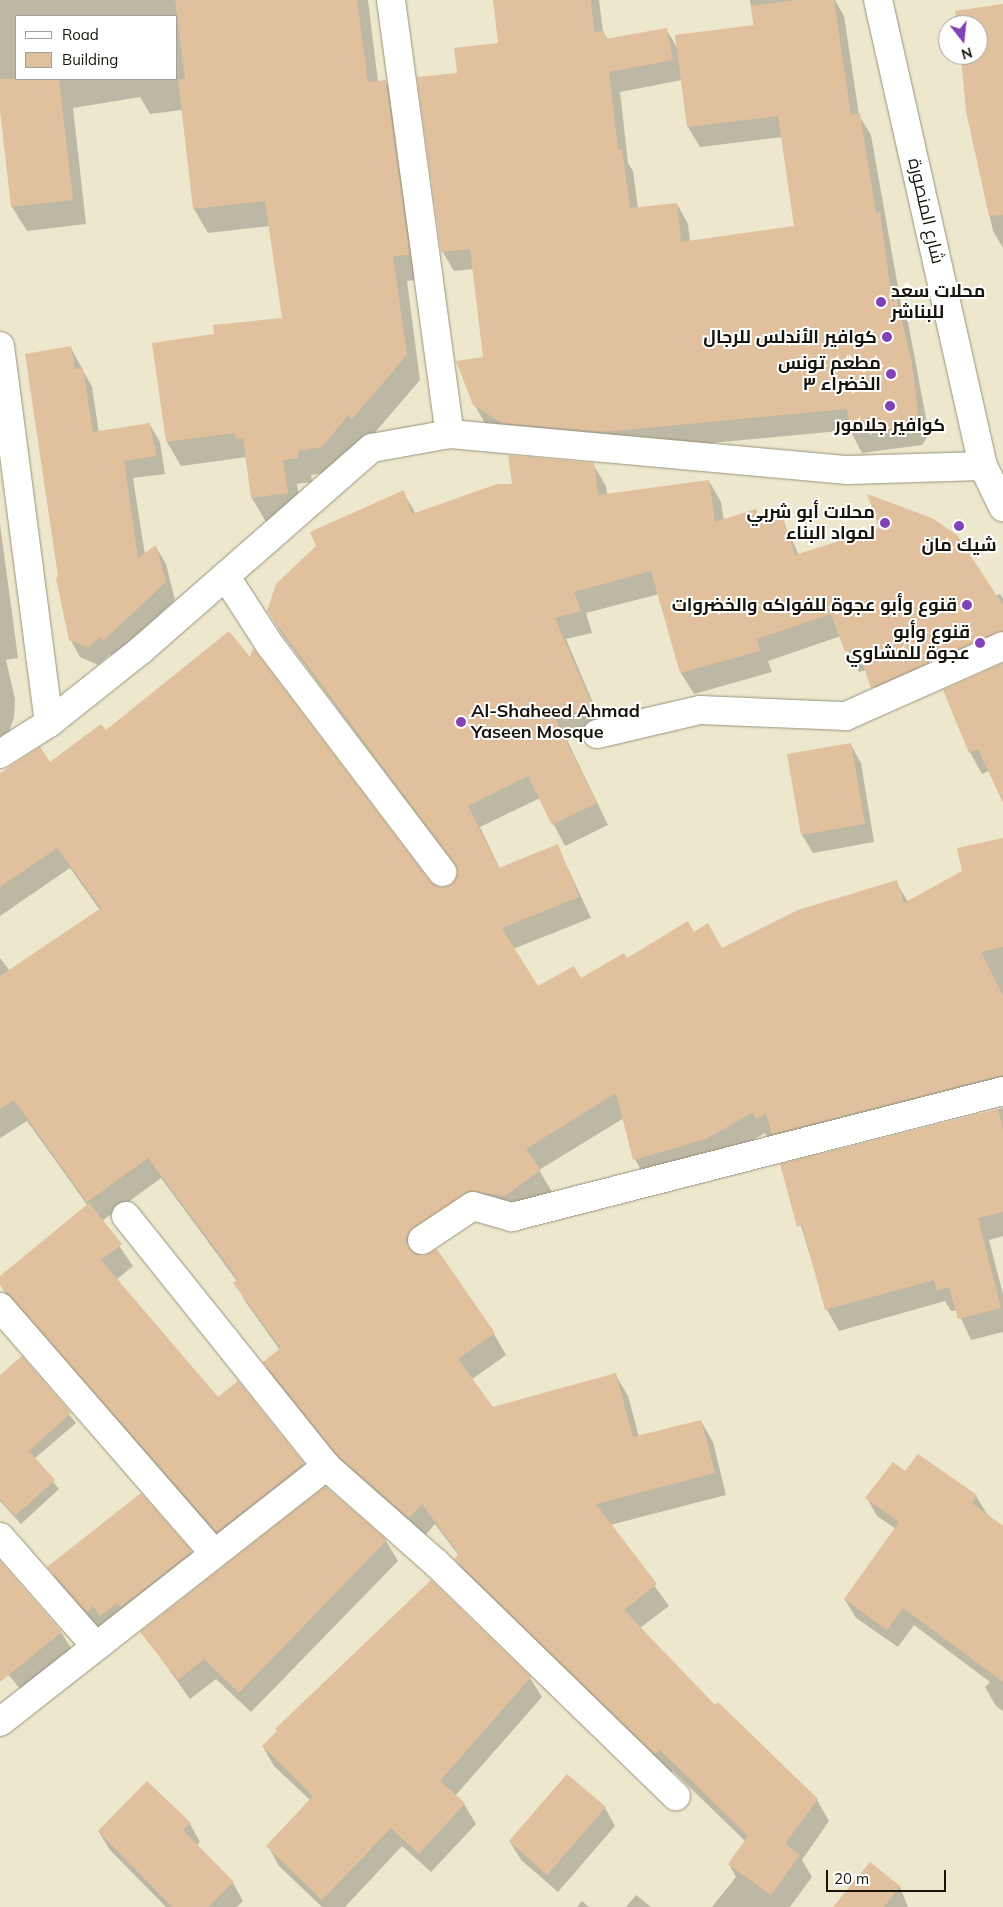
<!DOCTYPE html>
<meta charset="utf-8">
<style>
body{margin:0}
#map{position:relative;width:1003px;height:1907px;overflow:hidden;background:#ece7cd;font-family:Mulish,Cairo,sans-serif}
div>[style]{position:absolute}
.shadow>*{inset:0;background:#0003}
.building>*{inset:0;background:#e1c09e}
.roads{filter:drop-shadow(0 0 1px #98937b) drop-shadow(0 0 1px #98937b)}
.street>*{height:28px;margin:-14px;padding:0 14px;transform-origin:14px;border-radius:14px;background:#fff}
.secondary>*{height:28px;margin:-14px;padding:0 14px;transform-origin:14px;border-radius:14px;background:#fff}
.dots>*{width:14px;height:14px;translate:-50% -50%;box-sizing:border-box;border:2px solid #fff;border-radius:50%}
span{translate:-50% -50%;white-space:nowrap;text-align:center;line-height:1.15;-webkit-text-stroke:4px #fff;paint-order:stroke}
.street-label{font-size:18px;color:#16140b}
.poi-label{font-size:18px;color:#16140b;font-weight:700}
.left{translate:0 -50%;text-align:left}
.right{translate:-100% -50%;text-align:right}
.legend{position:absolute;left:15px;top:15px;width:162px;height:65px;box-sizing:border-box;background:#fff;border:1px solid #a2a19d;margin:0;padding:6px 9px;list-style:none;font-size:15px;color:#16140b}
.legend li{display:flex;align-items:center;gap:10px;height:25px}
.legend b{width:25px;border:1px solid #a2a19d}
.north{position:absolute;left:938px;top:15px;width:50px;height:50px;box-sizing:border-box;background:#fff;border:1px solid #a2a19d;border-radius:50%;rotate:164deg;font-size:14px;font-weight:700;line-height:20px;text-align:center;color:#16140b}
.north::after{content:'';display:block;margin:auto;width:18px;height:22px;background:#8241b5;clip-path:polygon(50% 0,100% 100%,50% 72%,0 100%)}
.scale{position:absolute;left:826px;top:1870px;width:120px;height:22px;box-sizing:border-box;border:2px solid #16140b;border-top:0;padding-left:6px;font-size:15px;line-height:18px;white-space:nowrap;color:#16140b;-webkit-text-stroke:4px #fff;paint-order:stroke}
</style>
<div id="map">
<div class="shadow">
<i style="clip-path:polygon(evenodd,0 0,368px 0,378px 82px,385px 81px,400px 105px,423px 279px,407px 281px,420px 380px,366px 443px,336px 471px,311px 475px,312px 482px,297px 484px,301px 517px,266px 522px,252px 498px,247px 457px,181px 466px,167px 442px,153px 344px,215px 336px,283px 319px,270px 226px,208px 233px,194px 209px,182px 110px,150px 114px,140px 97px,73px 108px,86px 224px,27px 231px,12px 207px,0 94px,0 0,16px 16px,176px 16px,176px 79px,16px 79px,16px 16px)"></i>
<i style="clip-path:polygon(evenodd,494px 0,599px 0,603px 32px,608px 40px,666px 29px,679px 51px,754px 27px,750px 0,835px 0,844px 16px,859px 115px,871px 135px,902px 310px,908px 322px,929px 434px,922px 445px,862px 453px,850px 430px,616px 452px,486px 425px,474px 404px,485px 358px,474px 269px,454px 271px,442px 251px,458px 74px,500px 45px,494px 0,682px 80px,688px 127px,700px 147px,782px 137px,795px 227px,690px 242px,688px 224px,677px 204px,638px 208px,633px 171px,628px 163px,620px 92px,682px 80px)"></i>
<i style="clip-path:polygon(1003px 6px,1003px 248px,993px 231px,967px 110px,961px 55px,978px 55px,978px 25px,958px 25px)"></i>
<i style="clip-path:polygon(71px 348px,92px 387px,99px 433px,150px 425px,160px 442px,165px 474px,133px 478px,145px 555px,156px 547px,166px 564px,175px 600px,114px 658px,110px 654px,98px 665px,80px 657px,70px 639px,60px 576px)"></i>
<i style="clip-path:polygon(593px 464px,606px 486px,607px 495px,709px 481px,721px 502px,724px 521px,756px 510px,764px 525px,782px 519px,799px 555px,995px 596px,1000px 594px,1003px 599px,1003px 658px,884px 708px,866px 670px,859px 672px,841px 636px,768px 661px,772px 672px,694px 694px,681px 673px,659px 594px,586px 613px,592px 633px,566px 639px,604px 729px,567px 740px,608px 825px,565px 846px,540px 798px,480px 827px,500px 869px,557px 845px,591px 918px,513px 949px,538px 988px,581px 979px,693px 933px,722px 949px,896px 882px,908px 902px,964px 872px,1003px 839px,1003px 1101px,769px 1140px,765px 1133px,718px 1160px,647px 1181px,635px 1159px,624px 1118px,539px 1170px,552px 1192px,518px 1217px,483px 1212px,420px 1254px,494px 1334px,506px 1355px,471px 1380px,492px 1408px,615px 1374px,628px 1396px,639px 1437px,701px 1421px,713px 1442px,726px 1495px,610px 1525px,669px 1606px,640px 1628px,715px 1707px,817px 1800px,829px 1821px,802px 1860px,812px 1877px,790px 1907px,712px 1907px,736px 1877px,729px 1864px,745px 1841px,673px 1771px,668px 1775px,468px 1580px,456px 1559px,459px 1556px,435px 1524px,422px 1539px,351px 1477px,277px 1384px,264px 1362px,280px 1350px,247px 1304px,235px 1283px,237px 1281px,161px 1178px,102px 1221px,133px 1266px,116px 1280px,218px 1399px,238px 1383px,303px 1464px,316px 1486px,230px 1553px,10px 1302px,0 1284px,0 1278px,88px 1206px,27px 1121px,0 1138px,0 958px,10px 971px,100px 910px,70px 868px,0 916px,0 780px,50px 764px,106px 732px,436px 888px,452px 886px,458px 878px,457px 868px,281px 633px,268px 611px,403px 492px,416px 514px)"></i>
<i style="clip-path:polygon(0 524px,18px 658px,6px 660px,15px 699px,14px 717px,0 759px)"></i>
<i style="clip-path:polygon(1003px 663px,1003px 800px,989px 771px,982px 774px,970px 752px,944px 691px)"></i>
<i style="clip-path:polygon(851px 745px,861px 763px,874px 842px,813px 853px,802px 835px)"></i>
<i style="clip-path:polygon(1003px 1108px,1003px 1236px,989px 1240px,1003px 1294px,1003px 1332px,971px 1340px,957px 1310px,951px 1311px,945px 1301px,839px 1331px,827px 1310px,782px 1165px)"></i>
<i style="clip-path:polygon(21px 1357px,76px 1423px,34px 1459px,59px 1489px,21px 1524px,0 1501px,0 1376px)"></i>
<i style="clip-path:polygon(905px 1472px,976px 1496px,987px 1514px,1003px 1528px,1003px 1711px,996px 1706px,985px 1687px,990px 1682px,914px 1625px,898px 1647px,856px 1618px,845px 1600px,896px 1529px,877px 1516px,867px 1498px)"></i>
<i style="clip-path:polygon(325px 1488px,386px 1541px,398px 1561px,251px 1712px,216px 1679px,190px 1699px,142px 1632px)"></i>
<i style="clip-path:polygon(141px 1495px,191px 1552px,206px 1578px,136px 1633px,133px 1628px,102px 1637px,64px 1593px,49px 1567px)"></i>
<i style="clip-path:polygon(0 1563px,61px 1632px,72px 1650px,22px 1691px,0 1665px)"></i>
<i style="clip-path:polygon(431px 1582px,530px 1678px,542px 1697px,455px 1796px,464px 1804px,476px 1824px,431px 1872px,402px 1846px,345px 1907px,322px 1907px,279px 1866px,268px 1846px,311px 1801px,274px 1766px,263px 1747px)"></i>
<i style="clip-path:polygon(605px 1808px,615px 1826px,558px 1892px,521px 1860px,510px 1842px)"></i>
<i style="clip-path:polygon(190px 1824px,200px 1842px,196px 1846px,233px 1883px,243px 1901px,237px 1907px,166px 1907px,110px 1850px,99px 1832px)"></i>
<i style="clip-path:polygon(870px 1864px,900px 1887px,908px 1907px,837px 1907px)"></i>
<i style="clip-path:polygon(636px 1895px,651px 1907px,626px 1907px)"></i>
<i style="clip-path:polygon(582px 1901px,589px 1907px,577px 1907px)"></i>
</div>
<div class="building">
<i style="clip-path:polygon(175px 0,357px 0,368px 82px,386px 80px,410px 255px,393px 256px,407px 355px,351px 420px,349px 414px,322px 447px,298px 451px,299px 458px,283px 460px,288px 493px,251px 498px,243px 438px,235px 439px,235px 433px,166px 442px,152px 343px,214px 334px,213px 325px,282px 318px,265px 201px,193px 209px,178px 79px,185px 79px)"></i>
<i style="clip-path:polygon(493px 0,591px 0,594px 32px,604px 31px,605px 39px,667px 28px,673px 60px,609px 72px,618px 150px,622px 149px,630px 208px,677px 203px,681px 242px,794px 226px,778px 116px,687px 127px,675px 35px,754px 25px,751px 6px,797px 0,834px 0,851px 115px,860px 113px,876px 213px,880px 212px,892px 301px,897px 300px,912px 364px,918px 413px,910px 426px,850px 434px,847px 409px,604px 432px,502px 423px,473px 405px,456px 361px,483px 357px,470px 249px,441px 252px,417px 77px,457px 73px,454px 48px,498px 43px)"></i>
<i style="clip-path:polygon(1003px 4px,1003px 215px,989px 216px,966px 111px,961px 55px,978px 55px,978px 25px,957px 25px,955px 11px)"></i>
<i style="clip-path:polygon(0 79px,59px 79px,73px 200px,11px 207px,0 110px)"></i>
<i style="clip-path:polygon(71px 346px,75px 369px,83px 368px,93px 432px,150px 423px,156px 456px,124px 461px,138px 558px,156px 545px,166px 582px,103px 641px,100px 637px,88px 648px,69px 640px,56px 578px,58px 576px,25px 354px)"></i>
<i style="clip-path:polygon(508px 455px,594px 463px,598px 495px,709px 480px,715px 522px,756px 509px,761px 524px,783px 517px,795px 555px,879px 528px,867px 494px,932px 518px,957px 535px,1003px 605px,1003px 631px,871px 688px,857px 647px,845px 652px,831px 614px,757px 639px,760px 651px,680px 673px,651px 571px,574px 592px,581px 611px,555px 618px,593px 707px,555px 718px,597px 803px,552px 825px,528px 776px,468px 806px,499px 868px,558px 844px,579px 897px,502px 928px,538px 986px,574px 966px,581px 978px,624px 953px,627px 958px,688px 921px,694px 932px,708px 923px,722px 948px,798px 910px,897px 880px,904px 903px,962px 871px,957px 848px,1003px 838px,1003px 947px,981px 952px,1003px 996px,1003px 1075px,772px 1134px,766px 1114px,756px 1119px,752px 1113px,706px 1139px,633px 1160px,616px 1093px,526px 1149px,541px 1170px,505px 1196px,470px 1191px,408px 1234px,406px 1241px,415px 1254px,423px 1256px,437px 1249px,495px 1333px,458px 1359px,493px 1407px,616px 1373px,633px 1437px,701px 1420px,715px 1473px,596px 1504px,657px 1584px,624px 1610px,715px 1705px,718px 1702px,818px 1799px,785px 1844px,800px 1855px,771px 1895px,728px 1864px,748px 1836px,660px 1750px,655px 1754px,454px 1559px,459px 1554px,422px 1504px,409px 1518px,337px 1455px,263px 1362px,281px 1348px,233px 1283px,238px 1279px,148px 1158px,87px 1202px,14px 1100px,0 1109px,0 976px,101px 908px,57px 848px,0 887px,0 773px,40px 747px,50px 762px,101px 724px,106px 730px,229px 631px,250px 657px,253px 648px,430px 881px,443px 888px,452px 884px,458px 871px,454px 863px,267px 611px,276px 584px,316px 546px,310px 532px,404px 490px,412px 514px,497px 484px,512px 484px)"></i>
<i style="clip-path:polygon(1003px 663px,1003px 803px,978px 749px,969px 753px,943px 690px)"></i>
<i style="clip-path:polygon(851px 743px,865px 824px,801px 835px,787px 754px)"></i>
<i style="clip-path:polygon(998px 1109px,1003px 1130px,1003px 1212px,978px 1218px,1001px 1308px,958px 1319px,949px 1287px,937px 1291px,934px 1280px,825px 1310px,802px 1225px,797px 1227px,780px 1164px)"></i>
<i style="clip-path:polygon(89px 1203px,122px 1244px,101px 1260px,218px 1397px,238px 1381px,304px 1463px,217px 1532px,0 1285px,0 1276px)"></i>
<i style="clip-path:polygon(22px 1356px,71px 1413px,29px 1451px,55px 1480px,15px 1516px,0 1499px,0 1375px)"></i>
<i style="clip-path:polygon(918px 1454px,977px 1495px,972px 1503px,1003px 1526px,1003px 1682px,903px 1608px,887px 1630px,844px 1599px,899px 1522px,865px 1498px,893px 1462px,905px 1471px)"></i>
<i style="clip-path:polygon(325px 1486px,387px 1540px,239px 1693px,204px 1659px,178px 1680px,140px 1632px)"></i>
<i style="clip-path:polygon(141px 1493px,192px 1551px,121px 1607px,117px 1603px,100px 1616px,93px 1606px,87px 1612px,47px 1567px)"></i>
<i style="clip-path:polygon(0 1561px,62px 1632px,0 1682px)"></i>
<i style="clip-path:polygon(431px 1580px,531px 1677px,440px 1781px,465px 1803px,419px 1854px,391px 1828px,322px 1900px,266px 1846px,313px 1796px,262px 1746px,277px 1731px,275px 1729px)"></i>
<i style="clip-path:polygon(567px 1774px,606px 1807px,547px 1875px,509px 1841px)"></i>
<i style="clip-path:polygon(147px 1781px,191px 1823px,183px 1830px,234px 1882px,208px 1907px,172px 1907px,98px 1831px)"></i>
<i style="clip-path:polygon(870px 1862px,900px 1886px,884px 1907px,833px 1907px)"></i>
</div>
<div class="roads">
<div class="street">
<i style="left:391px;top:0;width:438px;rotate:82.3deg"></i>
<i style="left:0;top:346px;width:380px;rotate:82.6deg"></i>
<i style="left:226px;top:577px;width:81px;rotate:57.1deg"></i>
<i style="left:270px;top:645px;width:285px;rotate:52.8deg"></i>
<i style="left:597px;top:734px;width:106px;rotate:-13.1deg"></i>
<i style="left:700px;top:710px;width:146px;rotate:2.4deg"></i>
<i style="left:846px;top:716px;width:172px;rotate:-24deg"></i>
<i style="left:0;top:754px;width:58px;rotate:-32.3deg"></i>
<i style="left:49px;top:723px;width:117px;rotate:-38.4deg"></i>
<i style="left:141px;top:650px;width:307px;rotate:-41.2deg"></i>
<i style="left:372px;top:448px;width:79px;rotate:-10.2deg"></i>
<i style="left:450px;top:434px;width:399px;rotate:5.2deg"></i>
<i style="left:847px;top:470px;width:136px;rotate:-1.7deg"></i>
<i style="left:126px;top:1216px;width:320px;rotate:51.3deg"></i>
<i style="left:422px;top:1240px;width:61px;rotate:-33.7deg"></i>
<i style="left:473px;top:1206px;width:41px;rotate:15.8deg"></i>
<i style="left:512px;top:1217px;width:507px;rotate:-14.39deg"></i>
<i style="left:0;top:1307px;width:326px;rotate:49deg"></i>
<i style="left:0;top:1537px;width:144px;rotate:48.7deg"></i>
<i style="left:0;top:1722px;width:415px;rotate:-38.1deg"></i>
<i style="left:326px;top:1466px;width:145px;rotate:41.4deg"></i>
<i style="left:435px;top:1562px;width:336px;rotate:44.2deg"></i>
</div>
<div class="secondary">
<i style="left:878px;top:0;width:478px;rotate:77.3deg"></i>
<i style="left:983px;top:466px;width:46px;rotate:64deg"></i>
</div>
</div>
<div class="dots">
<i style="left:881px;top:302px;background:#8241b5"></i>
<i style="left:887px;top:337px;background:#8241b5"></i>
<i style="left:891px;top:374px;background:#8241b5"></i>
<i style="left:890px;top:406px;background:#8241b5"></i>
<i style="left:885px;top:523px;background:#8241b5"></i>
<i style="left:959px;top:526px;background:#8241b5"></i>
<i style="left:967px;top:605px;background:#8241b5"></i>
<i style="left:980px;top:643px;background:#8241b5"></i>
<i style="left:461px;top:722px;background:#8241b5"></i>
</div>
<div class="street-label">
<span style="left:926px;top:211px;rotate:77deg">شارع المنصورة</span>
</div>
<div class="poi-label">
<span class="left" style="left:891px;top:302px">محلات سعد<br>للبناشر</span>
<span class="right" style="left:877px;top:337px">كوافير الأندلس للرجال</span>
<span class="right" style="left:881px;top:374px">مطعم تونس<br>الخضراء ٣</span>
<span style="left:890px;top:425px">كوافير جلامور</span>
<span class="right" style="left:875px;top:523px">محلات أبو شربي<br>لمواد البناء</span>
<span style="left:959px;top:545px">شيك مان</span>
<span class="right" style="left:957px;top:605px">قنوع وأبو عجوة للفواكه والخضروات</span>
<span class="right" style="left:970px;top:643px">قنوع وأبو<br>عجوة للمشاوي</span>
<span class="left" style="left:471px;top:722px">Al-Shaheed Ahmad<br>Yaseen Mosque</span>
</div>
<ul class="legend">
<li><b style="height:6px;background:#fff"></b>Road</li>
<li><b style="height:14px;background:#e1c09e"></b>Building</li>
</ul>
<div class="north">N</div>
<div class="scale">20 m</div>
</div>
